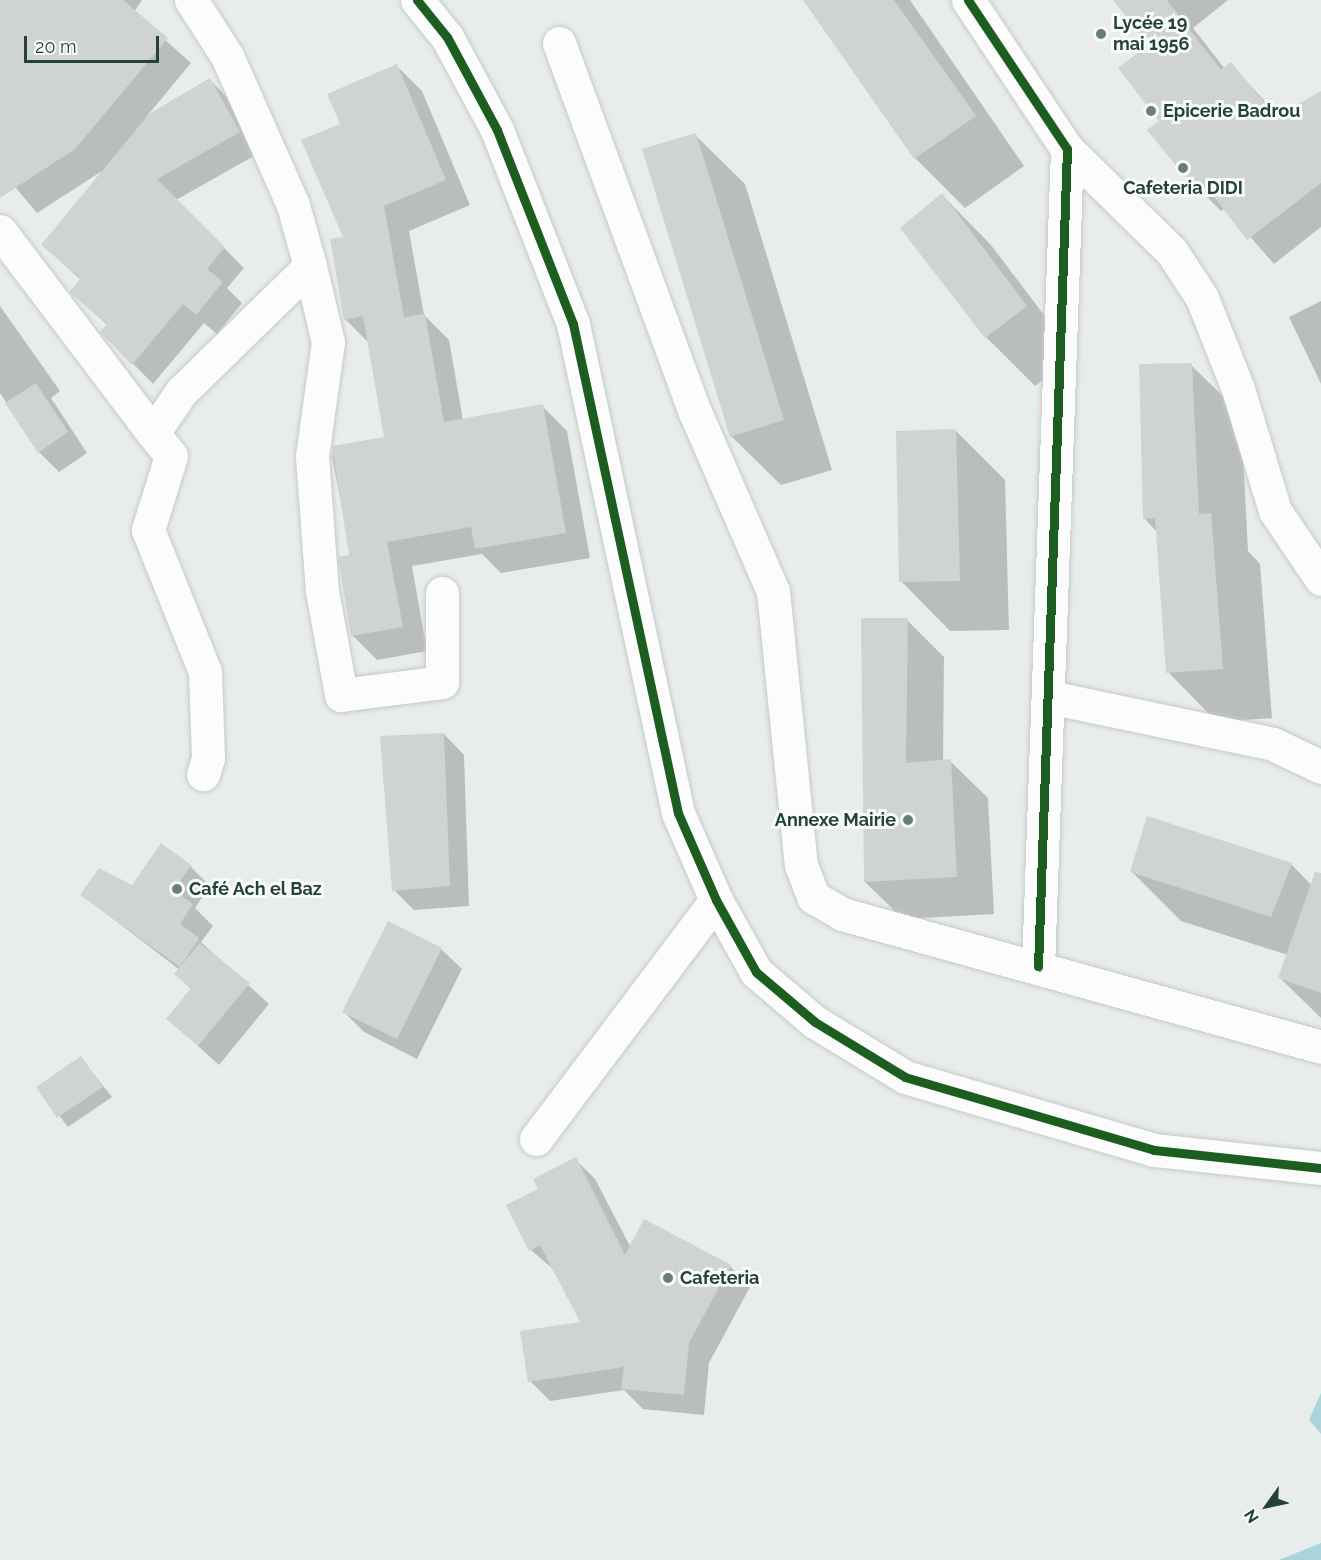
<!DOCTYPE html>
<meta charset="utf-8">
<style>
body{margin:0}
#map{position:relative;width:1321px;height:1560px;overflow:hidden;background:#e8edeb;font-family:Raleway,sans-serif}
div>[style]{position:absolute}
.water>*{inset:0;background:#a9d4db}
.shadow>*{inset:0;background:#0003}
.building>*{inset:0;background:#cfd4d2}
.roads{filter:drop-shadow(0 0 2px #c5cac8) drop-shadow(0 0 2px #c5cac8)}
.minor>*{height:33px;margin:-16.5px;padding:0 16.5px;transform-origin:16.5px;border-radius:16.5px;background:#fcfcfc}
.cycleway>*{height:9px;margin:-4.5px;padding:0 4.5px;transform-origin:4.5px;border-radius:4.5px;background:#1b5e20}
.dots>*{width:16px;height:16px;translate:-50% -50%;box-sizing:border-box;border:3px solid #f7fbf9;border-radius:50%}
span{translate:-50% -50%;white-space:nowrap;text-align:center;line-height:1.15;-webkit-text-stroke:6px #f7fbf9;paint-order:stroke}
.poi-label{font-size:18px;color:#24423a;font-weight:700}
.left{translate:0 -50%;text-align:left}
.right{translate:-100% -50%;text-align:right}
.north{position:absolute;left:1237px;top:1476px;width:60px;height:60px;-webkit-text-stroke:4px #f7fbf9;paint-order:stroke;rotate:237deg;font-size:16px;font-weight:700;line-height:24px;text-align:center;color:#24423a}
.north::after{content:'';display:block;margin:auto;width:21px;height:27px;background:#24423a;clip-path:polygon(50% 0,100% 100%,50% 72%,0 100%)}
.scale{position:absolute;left:24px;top:36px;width:135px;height:27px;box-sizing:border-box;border:3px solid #24423a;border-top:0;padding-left:8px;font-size:18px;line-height:21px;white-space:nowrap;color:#24423a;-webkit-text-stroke:4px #f7fbf9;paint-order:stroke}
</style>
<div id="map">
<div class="water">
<i style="clip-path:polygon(1321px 1393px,1321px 1434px,1309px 1420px)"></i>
<i style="clip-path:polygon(1321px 1543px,1321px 1560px,1279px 1560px)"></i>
</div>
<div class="shadow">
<i style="clip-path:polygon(0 0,142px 0,134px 12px,191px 63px,147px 116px,210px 80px,230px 100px,259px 153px,176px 200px,244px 268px,227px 288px,242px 303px,217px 334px,204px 323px,153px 384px,102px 332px,107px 325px,72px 292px,81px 280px,43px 245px,102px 171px,37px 213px,0 169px)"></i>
<i style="clip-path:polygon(804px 0,910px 0,1024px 166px,965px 208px,915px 158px)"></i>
<i style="clip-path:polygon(1115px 0,1228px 0,1193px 28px,1225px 69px,1231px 64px,1279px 117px,1321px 93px,1321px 227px,1274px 264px,1225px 208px,1221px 211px,1196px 186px,1161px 121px,1150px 45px)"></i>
<i style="clip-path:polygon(397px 66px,422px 91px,470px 205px,409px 231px,424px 315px,449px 340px,463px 420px,542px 406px,567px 431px,590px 558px,501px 573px,482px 554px,412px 566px,427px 651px,377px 660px,352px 635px,351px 556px,332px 456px,334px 448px,386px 439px,370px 344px,345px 319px,341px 125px)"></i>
<i style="clip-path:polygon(695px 135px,745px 184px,832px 470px,781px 485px,731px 436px)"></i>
<i style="clip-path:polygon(942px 195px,991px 245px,1075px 356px,1035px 386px,986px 337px)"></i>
<i style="clip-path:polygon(1321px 301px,1321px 384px,1289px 317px)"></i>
<i style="clip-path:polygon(0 306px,60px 391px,51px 398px,87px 453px,59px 472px,39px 452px,0 393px)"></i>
<i style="clip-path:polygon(1191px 365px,1241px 414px,1248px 551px,1260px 564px,1272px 718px,1217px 722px,1168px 672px,1157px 532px,1144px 518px)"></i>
<i style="clip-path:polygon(956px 431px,1005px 480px,1009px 630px,950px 631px,901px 581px)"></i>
<i style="clip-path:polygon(907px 620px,944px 657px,943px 762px,950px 761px,988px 798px,994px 914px,903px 919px,865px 882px)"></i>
<i style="clip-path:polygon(444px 734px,464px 755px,469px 906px,414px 910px,394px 890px)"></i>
<i style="clip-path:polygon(1291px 864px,1321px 895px,1321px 1018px,1280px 978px,1288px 955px,1181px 921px,1131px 871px)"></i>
<i style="clip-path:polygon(190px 866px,210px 886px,195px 908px,213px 926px,201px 942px,269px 1004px,219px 1065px,168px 1019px,192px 990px,176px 974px,180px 970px,82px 895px,132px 887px)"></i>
<i style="clip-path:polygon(389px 923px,441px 949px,462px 969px,417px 1059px,364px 1032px,344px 1012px)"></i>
<i style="clip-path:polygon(81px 1058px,112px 1097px,68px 1127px,38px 1088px)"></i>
<i style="clip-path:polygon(575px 1159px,595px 1179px,631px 1248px,730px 1266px,750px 1287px,709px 1363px,704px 1415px,643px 1409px,624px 1390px,550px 1401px,530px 1381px,582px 1323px,553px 1269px,531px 1250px,540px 1190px)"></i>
</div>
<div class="building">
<i style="clip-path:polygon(0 0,123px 0,168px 38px,75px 149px,0 198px)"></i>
<i style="clip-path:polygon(803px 0,894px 0,976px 116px,914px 159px)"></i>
<i style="clip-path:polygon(1113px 0,1167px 0,1221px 70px,1231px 62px,1276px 117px,1321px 91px,1321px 183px,1247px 240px,1202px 181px,1194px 188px,1147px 130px,1159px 121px,1118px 68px,1148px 45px)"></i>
<i style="clip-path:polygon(397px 64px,446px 180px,384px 206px,404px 317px,425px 314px,444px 422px,543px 404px,566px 533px,475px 549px,471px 527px,387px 542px,403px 627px,351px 636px,338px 557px,349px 555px,332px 446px,384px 437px,363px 316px,344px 320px,330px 239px,343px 237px,301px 140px,340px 124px,327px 94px)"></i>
<i style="clip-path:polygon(210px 78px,240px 132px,157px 179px,225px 247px,207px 269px,223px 282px,196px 315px,183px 304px,132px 365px,100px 332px,107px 324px,69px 292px,81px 278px,41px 245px,149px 114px)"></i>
<i style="clip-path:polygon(696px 133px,784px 420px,730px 437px,642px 149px)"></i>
<i style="clip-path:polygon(942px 193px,1027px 306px,985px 338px,900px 228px)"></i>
<i style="clip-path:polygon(1192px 363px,1199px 514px,1211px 513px,1223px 669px,1166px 673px,1155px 518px,1143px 519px,1139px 364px)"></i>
<i style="clip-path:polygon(36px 383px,68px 432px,38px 453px,5px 403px)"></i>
<i style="clip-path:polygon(956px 429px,960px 581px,899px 582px,896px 431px)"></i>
<i style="clip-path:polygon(861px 618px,908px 618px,906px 763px,951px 759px,957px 877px,864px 882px)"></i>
<i style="clip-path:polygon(444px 733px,450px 886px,392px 891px,380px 736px)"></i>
<i style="clip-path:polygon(1147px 816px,1292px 863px,1271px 917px,1130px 872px)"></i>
<i style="clip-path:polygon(161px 843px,191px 865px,174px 891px,193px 904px,180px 924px,199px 938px,180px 967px,80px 895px,99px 868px,132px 885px)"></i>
<i style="clip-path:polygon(1315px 872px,1321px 873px,1321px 993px,1278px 978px)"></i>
<i style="clip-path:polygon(388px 921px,442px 948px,397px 1039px,342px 1012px)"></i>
<i style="clip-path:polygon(200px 943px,250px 983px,198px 1046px,166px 1019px,191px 988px,174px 974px)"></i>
<i style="clip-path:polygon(81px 1056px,103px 1087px,57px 1118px,36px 1087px)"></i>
<i style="clip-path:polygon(576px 1157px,625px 1255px,644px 1219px,731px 1265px,689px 1343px,684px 1395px,621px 1389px,624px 1367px,528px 1382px,520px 1331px,580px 1322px,540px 1245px,529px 1251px,506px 1205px,538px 1189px,533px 1179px)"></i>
</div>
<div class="roads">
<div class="minor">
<i style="left:417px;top:0;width:48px;rotate:51deg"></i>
<i style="left:447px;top:37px;width:106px;rotate:61.7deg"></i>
<i style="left:497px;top:130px;width:208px;rotate:68.6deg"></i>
<i style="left:573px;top:324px;width:500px;rotate:77.88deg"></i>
<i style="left:678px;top:813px;width:95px;rotate:66.4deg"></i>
<i style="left:716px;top:900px;width:82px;rotate:60.9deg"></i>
<i style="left:756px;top:972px;width:77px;rotate:40.3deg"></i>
<i style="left:815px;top:1022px;width:105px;rotate:31.4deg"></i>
<i style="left:905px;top:1077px;width:259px;rotate:16.3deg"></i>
<i style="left:1154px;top:1150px;width:168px;rotate:6.2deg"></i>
<i style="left:968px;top:0;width:179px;rotate:56.4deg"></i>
<i style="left:1067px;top:149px;width:818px;rotate:92.03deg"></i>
<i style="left:559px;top:43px;width:393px;rotate:69.8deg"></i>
<i style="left:695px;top:412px;width:195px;rotate:66.5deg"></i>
<i style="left:773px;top:591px;width:275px;rotate:84.2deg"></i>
<i style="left:801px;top:865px;width:34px;rotate:69deg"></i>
<i style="left:813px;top:897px;width:34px;rotate:30deg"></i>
<i style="left:842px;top:914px;width:497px;rotate:15.5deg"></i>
<i style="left:1067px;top:149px;width:147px;rotate:44.4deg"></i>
<i style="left:1172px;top:252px;width:55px;rotate:56.9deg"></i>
<i style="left:1202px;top:298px;width:98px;rotate:68.4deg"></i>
<i style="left:1238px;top:389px;width:127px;rotate:73.1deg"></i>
<i style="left:1275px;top:511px;width:82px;rotate:55.9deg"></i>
<i style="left:0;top:231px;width:253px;rotate:52.9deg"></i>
<i style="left:153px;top:433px;width:50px;rotate:-55.7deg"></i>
<i style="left:181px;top:392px;width:180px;rotate:-44.3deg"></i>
<i style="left:310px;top:266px;width:63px;rotate:-105.6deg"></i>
<i style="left:293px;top:205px;width:163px;rotate:-113.9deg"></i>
<i style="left:227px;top:56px;width:67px;rotate:-122.7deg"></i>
<i style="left:310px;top:266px;width:78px;rotate:76.7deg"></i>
<i style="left:328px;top:342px;width:115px;rotate:98deg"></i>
<i style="left:312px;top:456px;width:135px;rotate:85.8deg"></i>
<i style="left:322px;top:591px;width:106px;rotate:79.6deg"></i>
<i style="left:341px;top:695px;width:102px;rotate:-7.3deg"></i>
<i style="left:442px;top:682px;width:89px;rotate:-90deg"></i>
<i style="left:153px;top:433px;width:29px;rotate:52deg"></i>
<i style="left:171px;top:456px;width:77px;rotate:107.3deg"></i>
<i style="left:148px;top:530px;width:153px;rotate:68.1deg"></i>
<i style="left:205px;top:672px;width:86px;rotate:88deg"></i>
<i style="left:208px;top:758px;width:17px;rotate:107deg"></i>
<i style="left:1049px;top:697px;width:229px;rotate:11.8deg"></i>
<i style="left:1273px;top:744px;width:53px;rotate:25.6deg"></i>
<i style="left:536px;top:1139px;width:299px;rotate:-53deg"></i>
</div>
</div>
<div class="cycleway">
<i style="left:417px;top:0;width:48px;rotate:51deg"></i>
<i style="left:447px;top:37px;width:106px;rotate:61.7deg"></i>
<i style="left:497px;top:130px;width:208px;rotate:68.6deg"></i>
<i style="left:573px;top:324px;width:500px;rotate:77.88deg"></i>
<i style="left:678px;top:813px;width:95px;rotate:66.4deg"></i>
<i style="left:716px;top:900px;width:82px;rotate:60.9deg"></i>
<i style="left:756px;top:972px;width:77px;rotate:40.3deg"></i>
<i style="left:815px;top:1022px;width:105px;rotate:31.4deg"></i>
<i style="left:905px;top:1077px;width:259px;rotate:16.3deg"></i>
<i style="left:1154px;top:1150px;width:168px;rotate:6.2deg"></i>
<i style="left:968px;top:0;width:179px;rotate:56.4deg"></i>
<i style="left:1067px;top:149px;width:818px;rotate:92.03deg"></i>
</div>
<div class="dots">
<i style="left:1101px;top:34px;background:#697e78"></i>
<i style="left:1151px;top:111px;background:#697e78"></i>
<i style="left:1183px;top:168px;background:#697e78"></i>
<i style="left:908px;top:820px;background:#697e78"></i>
<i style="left:177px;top:889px;background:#697e78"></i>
<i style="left:668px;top:1278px;background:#697e78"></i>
</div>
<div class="poi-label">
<span class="left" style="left:1113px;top:34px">Lycée 19<br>mai 1956</span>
<span class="left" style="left:1163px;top:111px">Epicerie Badrou</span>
<span style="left:1183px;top:188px">Cafeteria DIDI</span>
<span class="right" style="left:896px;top:820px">Annexe Mairie</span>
<span class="left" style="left:189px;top:889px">Café Ach el Baz</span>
<span class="left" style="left:680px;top:1278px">Cafeteria</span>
</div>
<div class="north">N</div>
<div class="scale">20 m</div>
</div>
